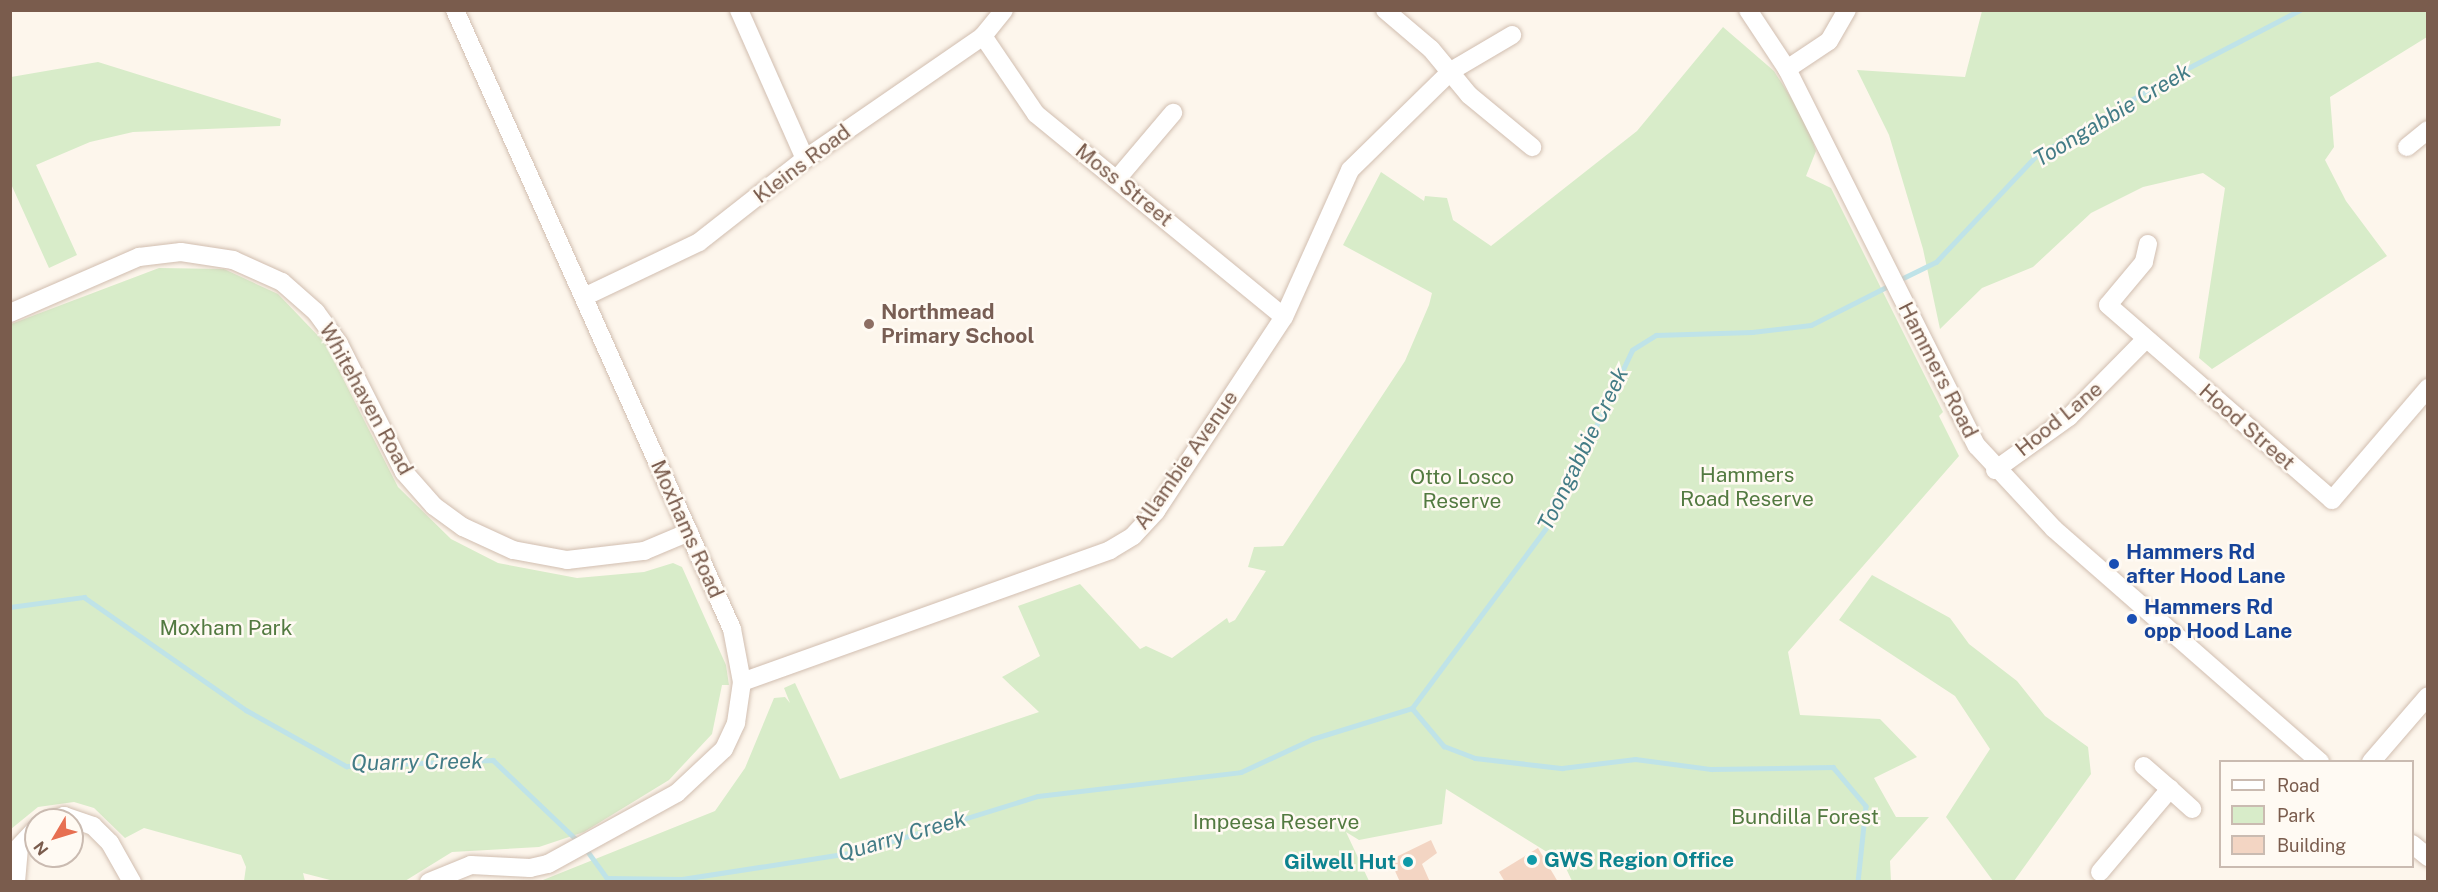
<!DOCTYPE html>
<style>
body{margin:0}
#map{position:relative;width:2438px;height:892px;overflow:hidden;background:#fdf6ec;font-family:"Public Sans",sans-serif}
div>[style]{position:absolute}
.green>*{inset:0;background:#d8ecc9}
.stream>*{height:4.5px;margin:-2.25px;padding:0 2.25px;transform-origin:2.25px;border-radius:2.25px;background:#bfe3e8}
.building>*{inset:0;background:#f3d5c3}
.roads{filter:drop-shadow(0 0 2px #d1beb0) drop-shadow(0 0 2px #d1beb0)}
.minor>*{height:18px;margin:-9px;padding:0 9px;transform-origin:9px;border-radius:9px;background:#fff}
.dots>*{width:16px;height:16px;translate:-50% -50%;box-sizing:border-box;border:3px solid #fffaf3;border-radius:50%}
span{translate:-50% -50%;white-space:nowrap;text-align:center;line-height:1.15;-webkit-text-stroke:5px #fffaf3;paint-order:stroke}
.street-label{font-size:21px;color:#7a5c4d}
.education-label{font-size:21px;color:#785e54;font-weight:700}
.left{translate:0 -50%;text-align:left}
.park-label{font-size:21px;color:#537a41}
.transit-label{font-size:21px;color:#164399;font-weight:700}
.culture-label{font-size:21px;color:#0d838f;font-weight:700}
.right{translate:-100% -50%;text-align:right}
.water-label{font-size:22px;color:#437c86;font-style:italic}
.frame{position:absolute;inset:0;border:12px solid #7a5c4d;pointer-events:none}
.legend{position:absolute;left:2219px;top:760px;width:195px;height:108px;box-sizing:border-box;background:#fffaf3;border:2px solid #cabbb1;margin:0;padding:8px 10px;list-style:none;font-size:18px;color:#7a5c4d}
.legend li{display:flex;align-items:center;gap:12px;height:30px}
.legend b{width:30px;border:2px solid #cabbb1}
.north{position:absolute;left:24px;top:808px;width:60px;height:60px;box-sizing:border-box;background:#fffaf3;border:2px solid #cabbb1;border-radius:50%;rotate:232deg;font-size:16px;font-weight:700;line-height:24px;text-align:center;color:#7a5c4d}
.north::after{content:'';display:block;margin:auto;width:21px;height:27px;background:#e76f51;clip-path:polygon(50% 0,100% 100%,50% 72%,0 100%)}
</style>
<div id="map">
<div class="green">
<i style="clip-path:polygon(1982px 11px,2427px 11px,2427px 37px,2330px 97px,2334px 147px,2325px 160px,2346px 201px,2387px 256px,2212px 369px,2199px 358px,2225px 188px,2203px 173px,2143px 187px,2091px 213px,2033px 267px,1982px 288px,1940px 329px,1923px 249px,1889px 135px,1857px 70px,1965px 77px)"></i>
<i style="clip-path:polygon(1723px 27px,1774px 71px,1806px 121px,1816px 151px,1806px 176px,1831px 188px,1943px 412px,1939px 416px,1959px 456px,1788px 652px,1800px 715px,1880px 719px,1917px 757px,1874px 778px,1896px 817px,1929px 817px,1890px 861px,1891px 881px,1572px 881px,1563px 862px,1446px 789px,1442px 824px,1359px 840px,1346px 832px,1369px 881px,538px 882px,715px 811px,745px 768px,774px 698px,785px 697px,790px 703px,784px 688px,795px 683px,840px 779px,1039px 712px,1002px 677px,1040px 656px,1018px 606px,1080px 584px,1140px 649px,1146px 646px,1172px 658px,1227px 618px,1229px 623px,1235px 620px,1266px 571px,1248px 567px,1254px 547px,1283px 546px,1405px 361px,1429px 305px,1432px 293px,1343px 245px,1381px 172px,1424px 201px,1425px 196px,1447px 198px,1453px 220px,1491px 246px,1637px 131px)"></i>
<i style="clip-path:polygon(98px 62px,281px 119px,280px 126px,133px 132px,90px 142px,36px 165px,77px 255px,49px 268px,11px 184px,11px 77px)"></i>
<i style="clip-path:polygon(159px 268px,224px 269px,278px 294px,325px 343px,398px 487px,451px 539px,498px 563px,577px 578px,644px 572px,673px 563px,682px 567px,726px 665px,729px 685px,722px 685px,712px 734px,669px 780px,584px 832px,539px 847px,452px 852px,405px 881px,334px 881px,303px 873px,305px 881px,244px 881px,246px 867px,241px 855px,144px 828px,125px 838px,94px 808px,74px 802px,38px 807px,11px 829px,11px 324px)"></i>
<i style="clip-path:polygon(1872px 575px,1950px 618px,1969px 644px,2017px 681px,2045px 716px,2088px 747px,2091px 774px,2014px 881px,1993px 881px,1946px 817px,1990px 749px,1955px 696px,1839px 620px)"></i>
</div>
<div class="stream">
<i style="left:1899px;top:280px;width:41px;rotate:-25.9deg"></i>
<i style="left:1936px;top:262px;width:144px;rotate:-46.7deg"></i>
<i style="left:2035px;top:157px;width:151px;rotate:-30.6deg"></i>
<i style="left:2165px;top:80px;width:152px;rotate:-27.4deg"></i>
<i style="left:10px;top:607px;width:75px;rotate:-7.7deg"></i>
<i style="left:84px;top:597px;width:198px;rotate:34.9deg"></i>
<i style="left:246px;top:710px;width:115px;rotate:29.2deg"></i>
<i style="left:346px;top:766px;width:147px;rotate:-2.3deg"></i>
<i style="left:493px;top:760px;width:117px;rotate:43.6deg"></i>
<i style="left:1412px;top:708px;width:231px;rotate:-53.3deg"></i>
<i style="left:1550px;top:523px;width:191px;rotate:-64.6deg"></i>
<i style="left:1632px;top:350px;width:28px;rotate:-32deg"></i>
<i style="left:1656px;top:335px;width:96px;rotate:-1.8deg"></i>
<i style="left:1752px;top:332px;width:59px;rotate:-6.8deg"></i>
<i style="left:1811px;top:325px;width:91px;rotate:-26.8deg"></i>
<i style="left:1412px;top:708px;width:50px;rotate:49.9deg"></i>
<i style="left:1444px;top:746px;width:33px;rotate:21deg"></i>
<i style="left:1475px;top:758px;width:88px;rotate:6.6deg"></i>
<i style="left:1562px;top:768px;width:74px;rotate:-7deg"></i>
<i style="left:1635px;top:759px;width:77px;rotate:7.5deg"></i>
<i style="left:1711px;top:769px;width:122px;rotate:-0.9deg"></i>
<i style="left:1833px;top:767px;width:51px;rotate:49.8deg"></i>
<i style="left:1866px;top:806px;width:76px;rotate:96deg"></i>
<i style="left:586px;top:849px;width:36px;rotate:54deg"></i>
<i style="left:607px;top:878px;width:75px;rotate:0.8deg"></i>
<i style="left:682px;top:879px;width:177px;rotate:-8.8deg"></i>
<i style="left:857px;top:852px;width:189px;rotate:-17.2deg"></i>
<i style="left:1038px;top:796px;width:204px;rotate:-6.7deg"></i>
<i style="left:1241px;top:772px;width:78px;rotate:-24.9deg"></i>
<i style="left:1312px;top:739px;width:105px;rotate:-17.2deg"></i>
</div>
<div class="building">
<i style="clip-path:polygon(1431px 840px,1437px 853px,1422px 864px,1430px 882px,1400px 882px,1390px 860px)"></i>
<i style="clip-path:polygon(1538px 848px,1558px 882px,1505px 882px,1499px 872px)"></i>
</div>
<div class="roads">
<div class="minor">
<i style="left:739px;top:10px;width:163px;rotate:66.1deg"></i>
<i style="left:1385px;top:10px;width:60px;rotate:40.3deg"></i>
<i style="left:1431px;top:49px;width:60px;rotate:50.4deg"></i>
<i style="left:1469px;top:95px;width:82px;rotate:39.5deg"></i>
<i style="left:1748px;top:10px;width:71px;rotate:56.5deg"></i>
<i style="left:1787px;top:69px;width:422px;rotate:63.3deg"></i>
<i style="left:1977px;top:446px;width:113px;rotate:47.1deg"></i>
<i style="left:2054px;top:529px;width:354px;rotate:41.2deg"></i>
<i style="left:983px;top:36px;width:94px;rotate:55.8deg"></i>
<i style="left:1036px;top:114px;width:320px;rotate:39.3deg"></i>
<i style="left:1787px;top:69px;width:50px;rotate:-33.7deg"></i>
<i style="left:1829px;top:41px;width:36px;rotate:-60deg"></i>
<i style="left:2407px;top:147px;width:27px;rotate:-39deg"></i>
<i style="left:1117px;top:179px;width:87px;rotate:-49.7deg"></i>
<i style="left:2148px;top:244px;width:18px;rotate:103deg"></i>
<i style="left:2144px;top:262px;width:56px;rotate:129.9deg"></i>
<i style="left:2108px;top:305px;width:297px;rotate:41deg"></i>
<i style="left:2332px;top:500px;width:148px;rotate:-49.4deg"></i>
<i style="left:586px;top:296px;width:125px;rotate:-25.5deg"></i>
<i style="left:699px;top:242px;width:135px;rotate:-38.1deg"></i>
<i style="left:805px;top:159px;width:216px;rotate:-34.6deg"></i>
<i style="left:983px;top:36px;width:33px;rotate:-51deg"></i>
<i style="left:10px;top:313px;width:141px;rotate:-23.5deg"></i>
<i style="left:139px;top:257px;width:42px;rotate:-6.8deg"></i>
<i style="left:181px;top:252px;width:53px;rotate:8.7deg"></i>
<i style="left:233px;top:260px;width:54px;rotate:24.2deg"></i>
<i style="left:282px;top:282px;width:45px;rotate:41.4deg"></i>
<i style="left:316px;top:312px;width:39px;rotate:54deg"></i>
<i style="left:339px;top:344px;width:144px;rotate:63.1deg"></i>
<i style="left:404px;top:472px;width:45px;rotate:48.6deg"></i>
<i style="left:434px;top:506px;width:36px;rotate:36deg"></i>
<i style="left:463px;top:527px;width:55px;rotate:24.7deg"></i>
<i style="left:513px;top:550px;width:55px;rotate:10.5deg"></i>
<i style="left:567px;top:560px;width:78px;rotate:-6.7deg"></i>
<i style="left:644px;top:551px;width:49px;rotate:-22.9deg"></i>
<i style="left:1995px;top:470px;width:91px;rotate:-35.6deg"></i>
<i style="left:2069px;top:417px;width:108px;rotate:-45.4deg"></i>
<i style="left:742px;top:682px;width:391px;rotate:-19.7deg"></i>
<i style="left:1110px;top:550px;width:27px;rotate:-31deg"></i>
<i style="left:1133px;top:536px;width:34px;rotate:-47deg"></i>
<i style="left:1156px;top:511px;width:232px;rotate:-56.6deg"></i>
<i style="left:1284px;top:317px;width:161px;rotate:-65.8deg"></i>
<i style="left:1350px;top:170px;width:141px;rotate:-44.4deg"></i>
<i style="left:1451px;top:71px;width:71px;rotate:-30.5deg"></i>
<i style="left:2371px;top:762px;width:87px;rotate:-49.2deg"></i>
<i style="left:2170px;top:789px;width:30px;rotate:42deg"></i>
<i style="left:51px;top:820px;width:14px;rotate:-17deg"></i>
<i style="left:64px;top:816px;width:31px;rotate:19deg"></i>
<i style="left:93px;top:826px;width:24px;rotate:45deg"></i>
<i style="left:110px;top:843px;width:45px;rotate:60.6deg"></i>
<i style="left:2412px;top:844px;width:21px;rotate:39deg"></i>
<i style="left:2100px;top:872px;width:109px;rotate:-49.9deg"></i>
<i style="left:2170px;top:789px;width:35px;rotate:-139deg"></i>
<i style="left:16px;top:882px;width:35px;rotate:-85deg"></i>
<i style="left:19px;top:847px;width:25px;rotate:-47deg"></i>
<i style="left:429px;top:882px;width:45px;rotate:-22deg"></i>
<i style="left:471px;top:865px;width:59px;rotate:2.9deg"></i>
<i style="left:530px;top:868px;width:18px;rotate:-13deg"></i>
<i style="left:548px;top:864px;width:147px;rotate:-28.8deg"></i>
<i style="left:677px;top:793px;width:64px;rotate:-43.1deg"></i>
<i style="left:724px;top:749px;width:29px;rotate:-65deg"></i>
<i style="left:736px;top:723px;width:41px;rotate:-81.7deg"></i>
<i style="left:742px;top:682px;width:54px;rotate:-100.7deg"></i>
<i style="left:732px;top:629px;width:678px;rotate:-114.11deg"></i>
</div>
</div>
<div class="dots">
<i style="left:869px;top:324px;background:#8d6e63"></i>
<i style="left:2114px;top:564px;background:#1a4fb4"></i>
<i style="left:2132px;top:619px;background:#1a4fb4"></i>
<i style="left:1532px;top:860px;background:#0f9aa8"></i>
<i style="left:1408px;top:862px;background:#0f9aa8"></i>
</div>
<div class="street-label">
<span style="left:802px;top:164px;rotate:-37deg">Kleins Road</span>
<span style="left:1124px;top:185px;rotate:39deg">Moss Street</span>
<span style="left:1938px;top:370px;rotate:63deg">Hammers Road</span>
<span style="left:366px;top:399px;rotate:61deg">Whitehaven Road</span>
<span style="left:2059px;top:419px;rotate:-39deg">Hood Lane</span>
<span style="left:2247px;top:427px;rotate:41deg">Hood Street</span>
<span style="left:1186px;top:460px;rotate:-55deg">Allambie Avenue</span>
<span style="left:687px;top:529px;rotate:66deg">Moxhams Road</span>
</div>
<div class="education-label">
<span class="left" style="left:881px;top:324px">Northmead<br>Primary School</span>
</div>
<div class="park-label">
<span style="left:1747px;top:487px">Hammers<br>Road Reserve</span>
<span style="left:1462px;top:489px">Otto Losco<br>Reserve</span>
<span style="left:226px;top:628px">Moxham Park</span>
<span style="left:1805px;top:817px">Bundilla Forest</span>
<span style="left:1276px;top:822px">Impeesa Reserve</span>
</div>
<div class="transit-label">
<span class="left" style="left:2126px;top:564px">Hammers Rd<br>after Hood Lane</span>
<span class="left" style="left:2144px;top:619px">Hammers Rd<br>opp Hood Lane</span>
</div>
<div class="culture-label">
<span class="left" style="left:1544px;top:860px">GWS Region Office</span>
<span class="right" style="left:1396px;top:862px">Gilwell Hut</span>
</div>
<div class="water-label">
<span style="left:2112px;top:115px;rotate:-31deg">Toongabbie Creek</span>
<span style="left:1583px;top:449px;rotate:-64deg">Toongabbie Creek</span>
<span style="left:417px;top:762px;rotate:-1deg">Quarry Creek</span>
<span style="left:902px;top:836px;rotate:-16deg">Quarry Creek</span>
</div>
<div class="frame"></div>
<ul class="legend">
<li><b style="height:8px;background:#fff"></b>Road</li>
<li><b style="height:16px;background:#d8ecc9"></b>Park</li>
<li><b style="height:16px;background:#f3d5c3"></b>Building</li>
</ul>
<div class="north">N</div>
</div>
